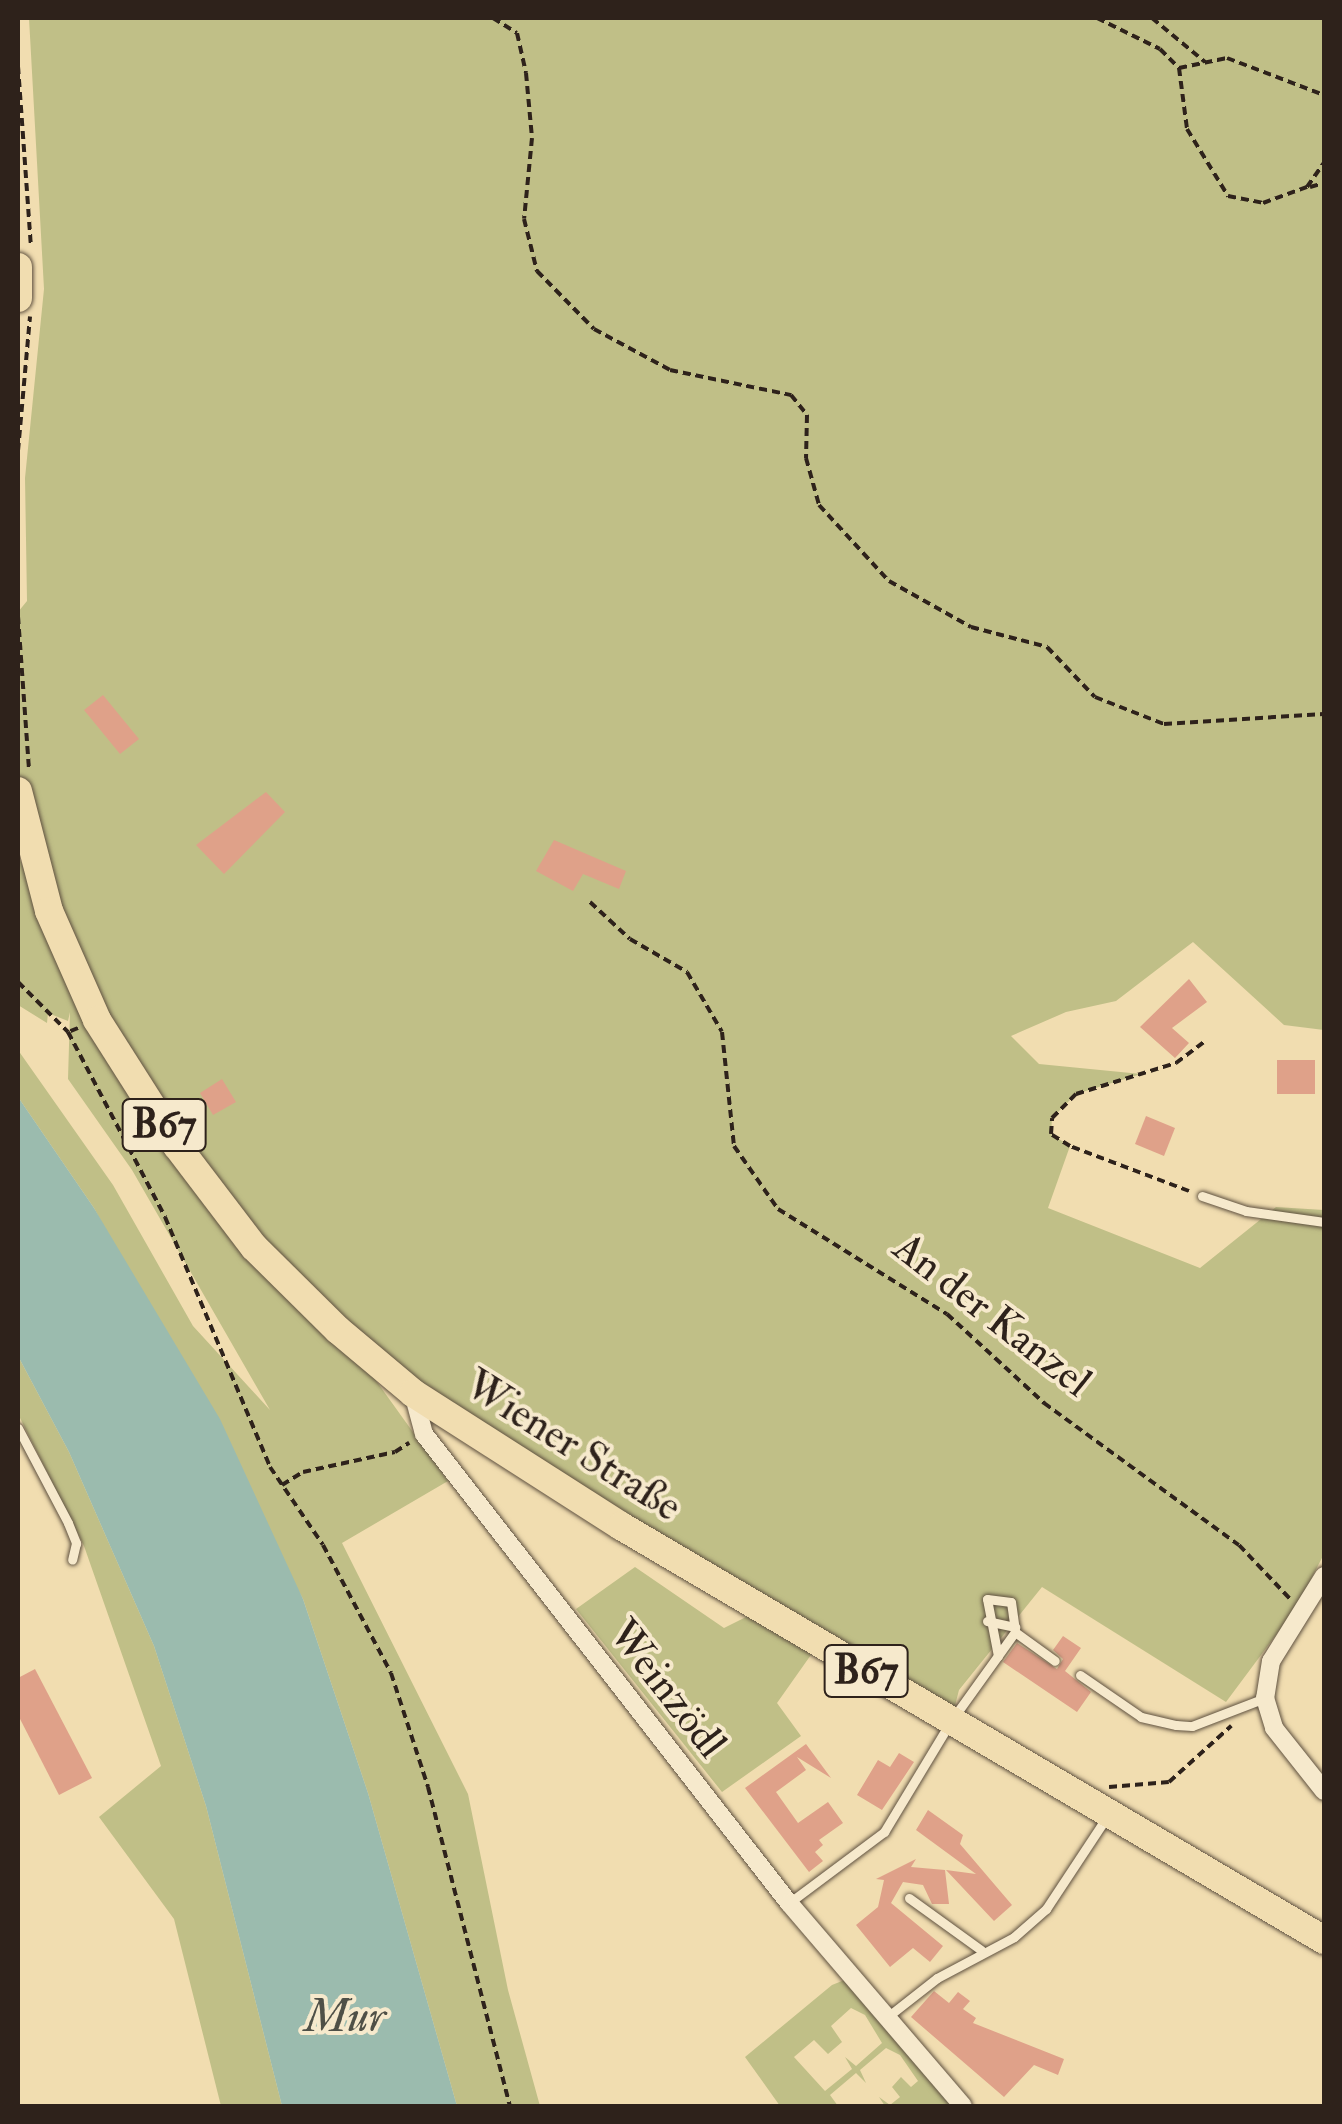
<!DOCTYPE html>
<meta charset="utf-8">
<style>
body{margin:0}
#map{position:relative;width:1342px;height:2124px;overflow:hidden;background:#f1ddb0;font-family:"IM FELL Double Pica",serif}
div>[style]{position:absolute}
.green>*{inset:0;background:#c0bf87}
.water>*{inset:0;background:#9bbbae}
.building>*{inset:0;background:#dfa189}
.path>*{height:4px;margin-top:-2px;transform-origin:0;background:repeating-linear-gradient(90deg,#2e221b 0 8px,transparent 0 13px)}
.roads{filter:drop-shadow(0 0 2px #5f5140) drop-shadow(0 0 2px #5f5140)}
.service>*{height:9px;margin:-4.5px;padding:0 4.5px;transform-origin:4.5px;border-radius:4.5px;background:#f6e9cc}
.minor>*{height:18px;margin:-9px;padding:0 9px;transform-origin:9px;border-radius:9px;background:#f6e9cc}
.primary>*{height:28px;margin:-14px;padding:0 14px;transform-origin:14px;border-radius:14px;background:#f1ddb0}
span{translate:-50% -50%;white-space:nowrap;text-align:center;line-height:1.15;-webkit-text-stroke:8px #f6e9cc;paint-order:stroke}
.shield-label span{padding:2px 8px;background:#f6e9cc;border:2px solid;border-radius:8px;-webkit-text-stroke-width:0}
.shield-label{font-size:40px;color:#2e221b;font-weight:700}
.street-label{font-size:42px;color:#2e221b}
.water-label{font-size:45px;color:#4f5047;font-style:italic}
.frame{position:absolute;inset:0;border:20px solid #2e221b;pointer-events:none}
</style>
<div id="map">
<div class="green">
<i style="clip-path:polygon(29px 18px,1324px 18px,1324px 1030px,1284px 1025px,1193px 942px,1116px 1001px,1066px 1012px,1011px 1036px,1039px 1064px,1141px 1074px,1076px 1094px,1052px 1118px,1051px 1134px,1070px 1146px,1048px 1208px,1200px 1268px,1276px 1207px,1324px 1210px,1324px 1554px,1296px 1608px,1226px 1702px,1042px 1587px,959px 1690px,951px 1721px,482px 1439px,254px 1247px,114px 1047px,18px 827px,18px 612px,27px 601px,25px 478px,44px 289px)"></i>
<i style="clip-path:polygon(18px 855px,90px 1022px,372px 1375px,448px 1481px,342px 1543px,468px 1794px,508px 1990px,540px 2106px,457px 2106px,368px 1793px,303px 1599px,94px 1208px,18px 1097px,18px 1050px,113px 1185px,193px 1326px,270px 1410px,132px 1170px,68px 1079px,70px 1012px,68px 1021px,48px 1013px,47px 1023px,18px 1005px)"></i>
<i style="clip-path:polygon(18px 1356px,69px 1452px,154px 1646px,206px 1806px,282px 2106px,221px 2106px,174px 1919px,99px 1817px,161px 1766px,84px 1546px,18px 1414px)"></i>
<i style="clip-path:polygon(635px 1567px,724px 1628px,748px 1616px,813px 1652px,777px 1703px,801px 1736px,722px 1792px,576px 1609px)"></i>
<i style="clip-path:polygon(evenodd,852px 1977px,963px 2106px,885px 2106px,879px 2097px,890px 2105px,900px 2097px,892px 2087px,901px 2077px,911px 2087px,918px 2081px,900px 2055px,886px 2048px,860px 2070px,866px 2083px,856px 2073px,830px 2095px,838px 2106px,780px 2106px,745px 2057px,832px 1985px,852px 1977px,851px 2008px,865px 2015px,882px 2043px,856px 2066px,845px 2057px,852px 2069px,825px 2091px,794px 2057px,814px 2040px,828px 2054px,842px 2042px,831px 2026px,851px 2008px)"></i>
</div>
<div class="water">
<i style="clip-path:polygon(18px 1097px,94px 1208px,220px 1419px,303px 1599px,368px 1793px,457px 2106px,282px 2106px,206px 1806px,154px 1646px,69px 1452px,18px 1356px)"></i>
</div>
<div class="building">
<i style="clip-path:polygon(103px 695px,139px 739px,120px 754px,84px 710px)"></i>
<i style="clip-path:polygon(266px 792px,285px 812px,224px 874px,196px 845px)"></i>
<i style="clip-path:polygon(554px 840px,626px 871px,619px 889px,583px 874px,573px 891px,536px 871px)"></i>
<i style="clip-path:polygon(1189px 979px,1207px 1002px,1172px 1028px,1189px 1043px,1175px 1058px,1140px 1027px)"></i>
<i style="clip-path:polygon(1277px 1060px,1315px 1060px,1315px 1094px,1277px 1094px)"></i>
<i style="clip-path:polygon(222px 1079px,236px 1102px,213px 1115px,200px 1093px)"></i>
<i style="clip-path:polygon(1146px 1116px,1175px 1128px,1164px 1156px,1135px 1144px)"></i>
<i style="clip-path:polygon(1063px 1636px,1081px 1648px,1065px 1671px,1091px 1692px,1077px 1712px,1003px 1662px,1017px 1643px,1057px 1669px,1063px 1659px,1053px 1650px)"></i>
<i style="clip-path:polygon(35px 1669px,92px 1778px,59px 1795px,18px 1715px,18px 1678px)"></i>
<i style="clip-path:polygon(806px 1744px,831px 1778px,797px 1757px,806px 1770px,776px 1792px,798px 1823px,828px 1802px,843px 1823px,819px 1840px,823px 1845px,815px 1852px,823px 1861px,809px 1872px,745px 1788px)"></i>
<i style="clip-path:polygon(899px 1753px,914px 1762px,882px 1810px,857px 1795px,878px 1760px,890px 1767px)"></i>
<i style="clip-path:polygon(928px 1810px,963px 1835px,960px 1844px,1012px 1905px,994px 1921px,946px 1870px,976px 1874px,916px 1830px)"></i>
<i style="clip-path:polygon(916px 1859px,911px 1867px,945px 1870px,949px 1904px,932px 1904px,923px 1885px,903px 1882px,891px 1903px,943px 1946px,930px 1962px,913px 1948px,890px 1967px,856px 1925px,878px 1907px,884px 1880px,876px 1879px)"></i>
<i style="clip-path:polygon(934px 1991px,949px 2003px,958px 1992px,970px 2001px,963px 2009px,976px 2018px,973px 2023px,1064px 2059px,1058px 2075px,1034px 2065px,1004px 2097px,911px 2017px)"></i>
</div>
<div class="path">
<i style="left:493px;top:18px;width:28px;rotate:32deg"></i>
<i style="left:517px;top:33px;width:41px;rotate:77.3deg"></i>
<i style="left:526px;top:73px;width:65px;rotate:84.7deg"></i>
<i style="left:532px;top:138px;width:81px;rotate:95.6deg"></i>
<i style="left:524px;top:219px;width:54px;rotate:76deg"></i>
<i style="left:537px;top:271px;width:81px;rotate:45.5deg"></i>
<i style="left:594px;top:329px;width:86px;rotate:28.3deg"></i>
<i style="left:670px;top:370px;width:124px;rotate:11.7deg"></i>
<i style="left:791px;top:395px;width:26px;rotate:51deg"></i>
<i style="left:807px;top:415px;width:43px;rotate:91.3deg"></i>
<i style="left:806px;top:458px;width:49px;rotate:74.5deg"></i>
<i style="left:819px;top:505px;width:103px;rotate:47.4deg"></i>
<i style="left:889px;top:581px;width:94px;rotate:29.3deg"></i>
<i style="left:971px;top:627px;width:79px;rotate:14.7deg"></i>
<i style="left:1047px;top:647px;width:69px;rotate:46.2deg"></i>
<i style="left:1095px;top:697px;width:74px;rotate:21.4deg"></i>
<i style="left:1164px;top:724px;width:160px;rotate:-3.6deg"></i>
<i style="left:1097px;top:18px;width:70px;rotate:26.2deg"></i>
<i style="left:1160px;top:49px;width:27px;rotate:45deg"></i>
<i style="left:1179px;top:68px;width:62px;rotate:82.5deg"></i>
<i style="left:1187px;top:129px;width:79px;rotate:58.5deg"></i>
<i style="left:1228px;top:196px;width:36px;rotate:11deg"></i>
<i style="left:1263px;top:203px;width:47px;rotate:-20deg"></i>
<i style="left:1307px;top:187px;width:29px;rotate:-55deg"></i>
<i style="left:1152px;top:18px;width:69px;rotate:39.7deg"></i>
<i style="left:18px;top:66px;width:181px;rotate:85.9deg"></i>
<i style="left:1179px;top:68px;width:49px;rotate:-11.8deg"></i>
<i style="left:1227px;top:58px;width:104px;rotate:20.9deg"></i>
<i style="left:1310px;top:187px;width:15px;rotate:-16deg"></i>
<i style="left:18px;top:451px;width:135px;rotate:-84.9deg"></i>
<i style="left:18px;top:616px;width:155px;rotate:85.9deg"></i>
<i style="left:590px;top:902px;width:54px;rotate:42.8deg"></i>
<i style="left:630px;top:939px;width:66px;rotate:30.1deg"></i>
<i style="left:687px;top:972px;width:69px;rotate:59.7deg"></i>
<i style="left:722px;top:1032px;width:115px;rotate:84deg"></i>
<i style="left:734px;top:1146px;width:77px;rotate:55.1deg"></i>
<i style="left:778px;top:1209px;width:199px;rotate:31.9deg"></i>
<i style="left:947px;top:1314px;width:132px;rotate:42.5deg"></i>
<i style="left:1044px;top:1403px;width:241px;rotate:36.1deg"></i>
<i style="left:1239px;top:1545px;width:76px;rotate:46.6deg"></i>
<i style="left:18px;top:982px;width:71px;rotate:45deg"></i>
<i style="left:78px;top:1028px;width:11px;rotate:158deg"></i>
<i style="left:68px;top:1032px;width:209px;rotate:62.3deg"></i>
<i style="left:165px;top:1217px;width:271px;rotate:67.2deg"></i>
<i style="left:270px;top:1467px;width:94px;rotate:55.8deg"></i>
<i style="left:323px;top:1545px;width:145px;rotate:62deg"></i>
<i style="left:391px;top:1673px;width:120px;rotate:72deg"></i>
<i style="left:428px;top:1787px;width:329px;rotate:75.6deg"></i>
<i style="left:1189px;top:1191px;width:127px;rotate:-159.3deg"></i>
<i style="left:1070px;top:1146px;width:22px;rotate:-148deg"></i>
<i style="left:1051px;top:1134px;width:16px;rotate:-86deg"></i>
<i style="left:1052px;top:1118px;width:34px;rotate:-45deg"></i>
<i style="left:1076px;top:1094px;width:105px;rotate:-17.2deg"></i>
<i style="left:1176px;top:1063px;width:36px;rotate:-37deg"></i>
<i style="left:282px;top:1485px;width:25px;rotate:-32deg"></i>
<i style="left:303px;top:1472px;width:94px;rotate:-12.3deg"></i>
<i style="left:395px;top:1452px;width:17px;rotate:-33deg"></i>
<i style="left:1109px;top:1787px;width:60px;rotate:-4.8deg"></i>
<i style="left:1169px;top:1782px;width:84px;rotate:-42.1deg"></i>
</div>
<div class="roads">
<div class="service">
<i style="left:1202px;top:1196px;width:46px;rotate:18.8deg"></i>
<i style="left:1246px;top:1211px;width:79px;rotate:8deg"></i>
<i style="left:18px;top:1428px;width:107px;rotate:62.2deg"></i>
<i style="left:68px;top:1523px;width:22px;rotate:68deg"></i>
<i style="left:76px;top:1543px;width:17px;rotate:103deg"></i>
<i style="left:987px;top:1621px;width:29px;rotate:12deg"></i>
<i style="left:998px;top:1656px;width:58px;rotate:-100.9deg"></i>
<i style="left:987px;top:1599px;width:24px;rotate:7deg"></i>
<i style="left:1011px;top:1602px;width:30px;rotate:82deg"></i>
<i style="left:1080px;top:1675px;width:74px;rotate:34.5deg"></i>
<i style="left:1141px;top:1717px;width:36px;rotate:13deg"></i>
<i style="left:1176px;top:1725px;width:16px;rotate:4deg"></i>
<i style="left:1192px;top:1726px;width:78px;rotate:-21deg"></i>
<i style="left:909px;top:1898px;width:89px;rotate:35.8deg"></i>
<i style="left:789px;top:1903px;width:119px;rotate:-36.8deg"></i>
<i style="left:884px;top:1832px;width:130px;rotate:-58.9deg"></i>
<i style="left:951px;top:1721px;width:110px;rotate:-54.3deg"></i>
<i style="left:1015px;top:1632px;width:49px;rotate:35.9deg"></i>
<i style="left:886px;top:2018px;width:65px;rotate:-38.1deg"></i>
<i style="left:937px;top:1978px;width:87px;rotate:-28deg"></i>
<i style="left:1014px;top:1937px;width:43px;rotate:-41.2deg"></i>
<i style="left:1046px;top:1909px;width:113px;rotate:-56.6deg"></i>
</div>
<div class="minor">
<i style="left:413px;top:1393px;width:42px;rotate:75deg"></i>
<i style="left:424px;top:1434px;width:594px;rotate:52.11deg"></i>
<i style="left:789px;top:1903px;width:267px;rotate:49.4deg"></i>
<i style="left:1324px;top:1576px;width:100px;rotate:121.9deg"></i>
<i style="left:1271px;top:1661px;width:37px;rotate:99deg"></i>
<i style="left:1265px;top:1698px;width:31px;rotate:73deg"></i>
<i style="left:1274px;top:1728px;width:80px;rotate:51.6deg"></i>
</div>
<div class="primary">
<i style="left:18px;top:267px;width:31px;rotate:90deg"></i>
<i style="left:18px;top:791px;width:124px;rotate:75.5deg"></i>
<i style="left:49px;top:911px;width:119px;rotate:66.2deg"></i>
<i style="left:97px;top:1020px;width:149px;rotate:57.6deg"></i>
<i style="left:177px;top:1146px;width:127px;rotate:52.7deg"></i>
<i style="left:254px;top:1247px;width:118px;rotate:44.7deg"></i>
<i style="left:338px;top:1330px;width:98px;rotate:40deg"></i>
<i style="left:413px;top:1393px;width:247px;rotate:32.6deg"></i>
<i style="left:621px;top:1526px;width:816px;rotate:30.49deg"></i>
</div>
</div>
<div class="shield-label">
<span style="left:164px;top:1125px">B67</span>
<span style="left:866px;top:1671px">B67</span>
</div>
<div class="street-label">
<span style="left:992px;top:1315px;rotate:38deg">An der Kanzel</span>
<span style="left:573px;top:1446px;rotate:32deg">Wiener Straße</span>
<span style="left:667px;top:1689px;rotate:52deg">Weinzödl</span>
</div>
<div class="water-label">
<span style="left:345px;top:2018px">Mur</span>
</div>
<div class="frame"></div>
</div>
